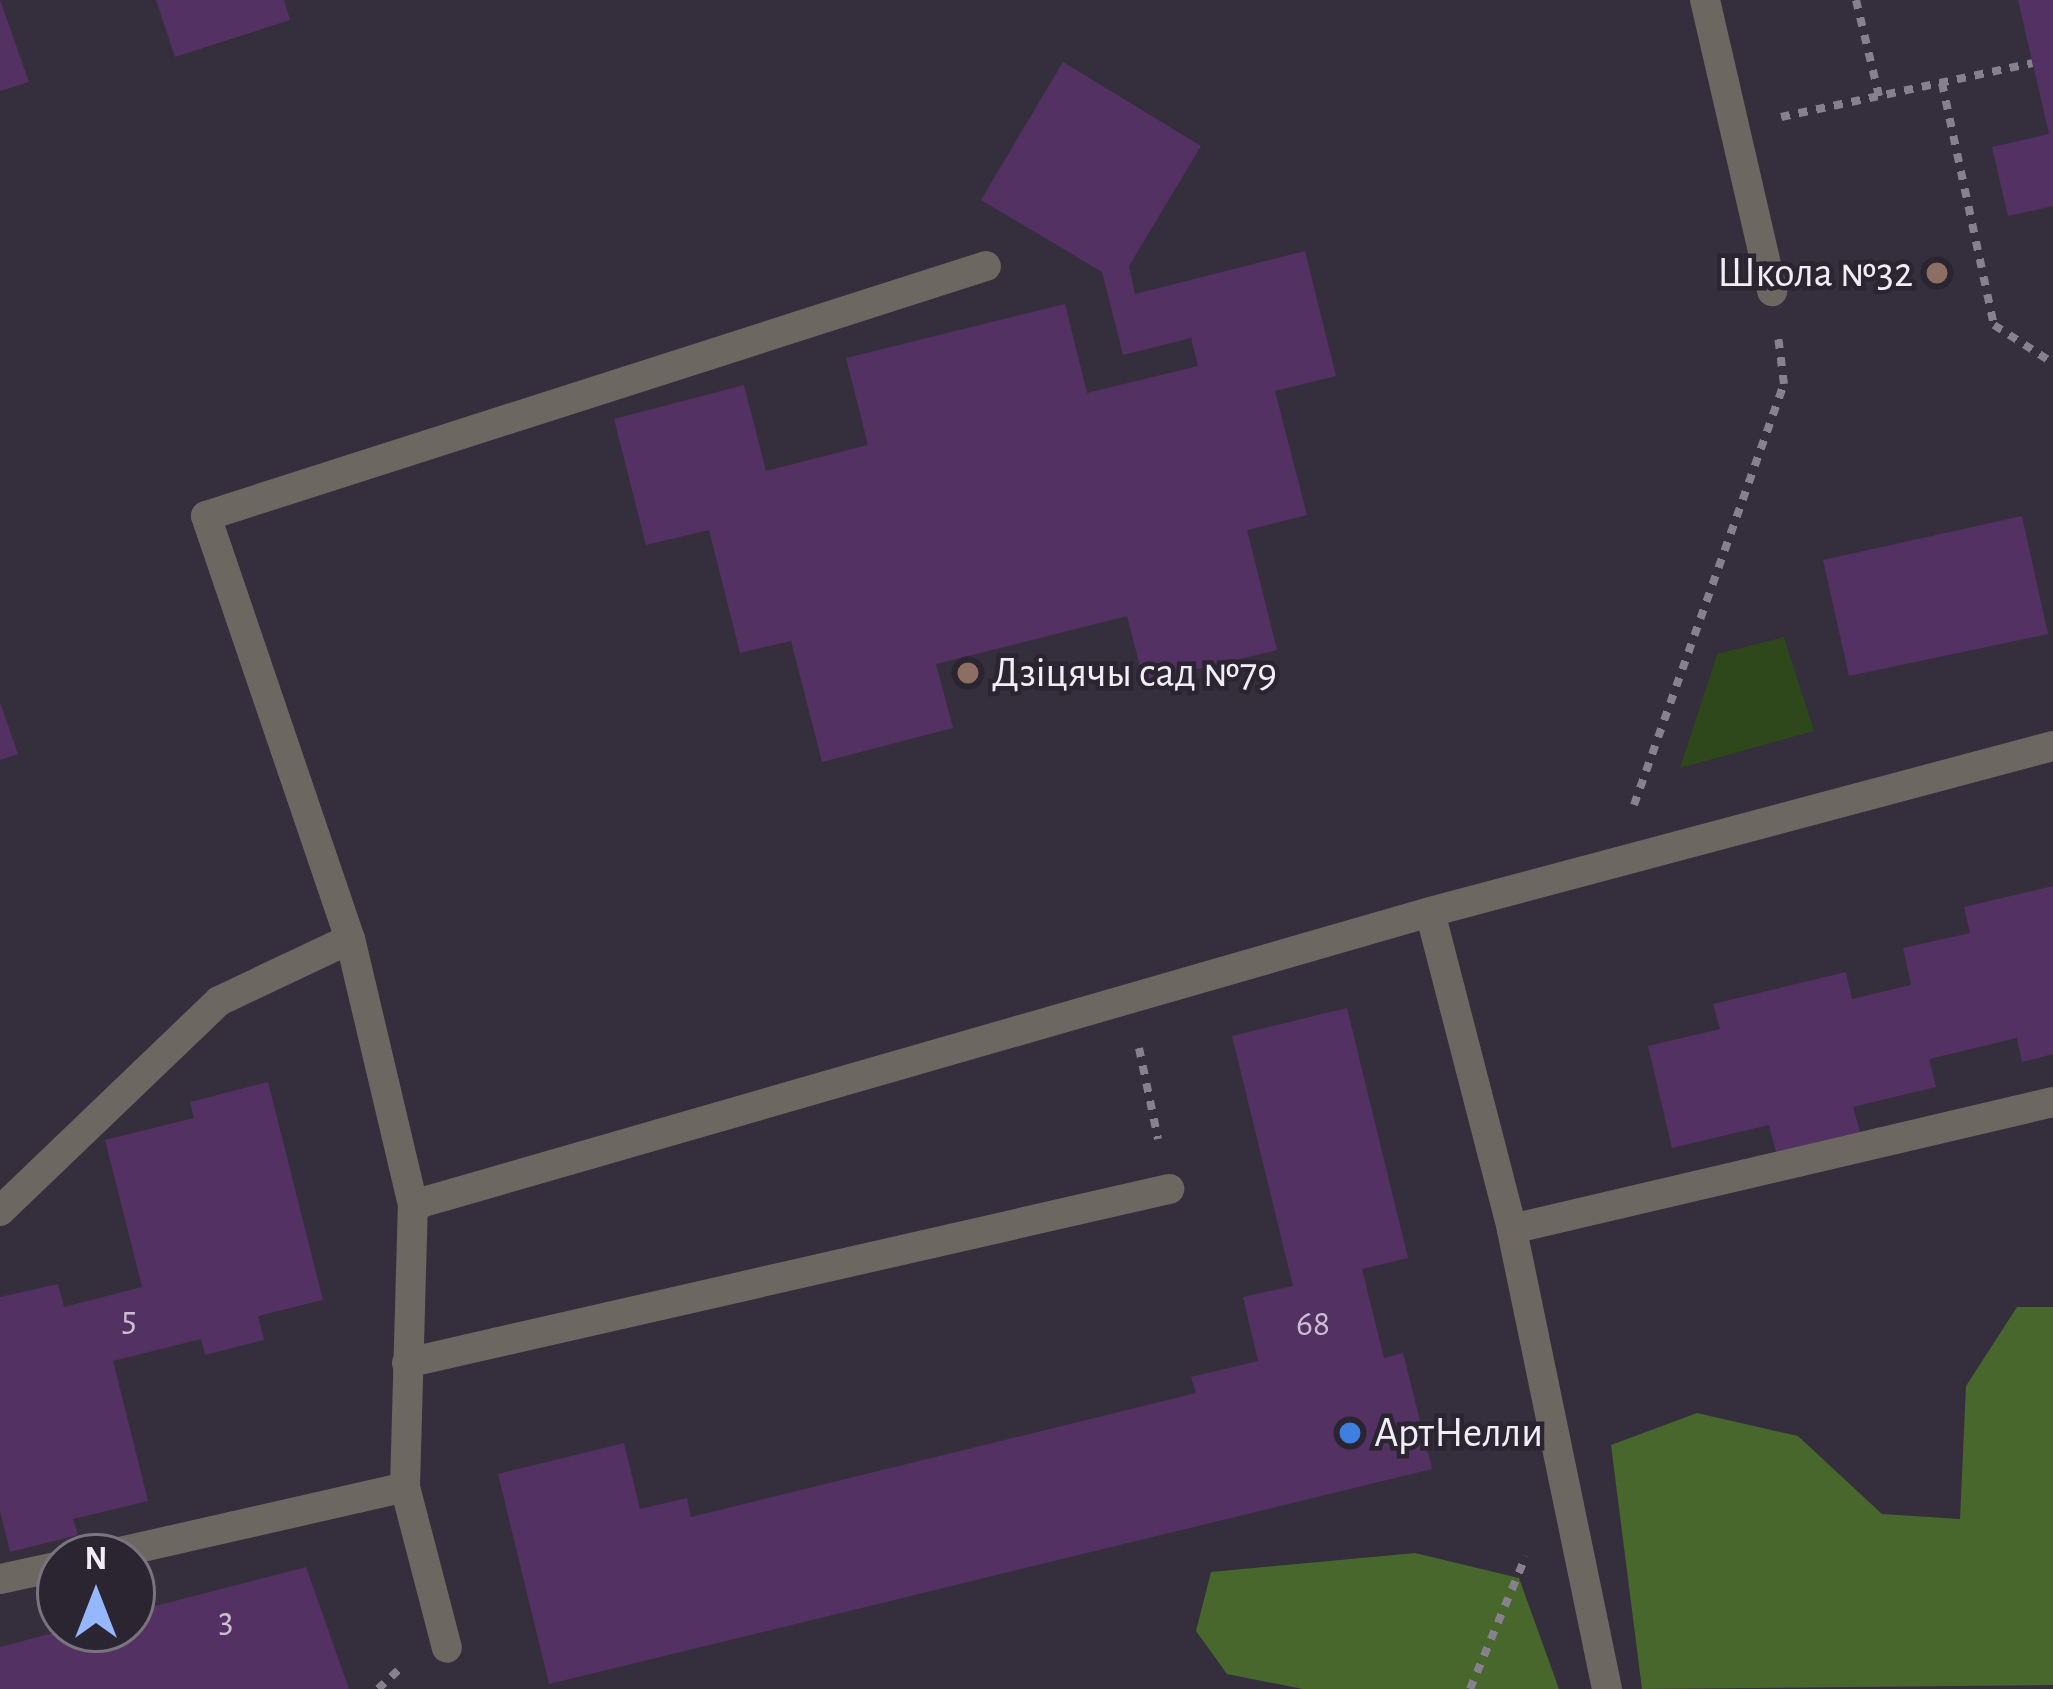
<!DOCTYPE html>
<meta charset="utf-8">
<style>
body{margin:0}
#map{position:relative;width:2053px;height:1689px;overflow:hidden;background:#352e3c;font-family:"Alegreya Sans",sans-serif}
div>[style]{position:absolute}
.green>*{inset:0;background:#2e471b}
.forest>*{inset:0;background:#47672d}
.building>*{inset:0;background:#543163}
.path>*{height:8px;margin-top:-4px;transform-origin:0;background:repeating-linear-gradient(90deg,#86818c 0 9px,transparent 0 18px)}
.service>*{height:30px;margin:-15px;padding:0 15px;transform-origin:15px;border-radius:15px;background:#6d6762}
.minor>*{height:30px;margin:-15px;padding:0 15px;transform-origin:15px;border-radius:15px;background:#6d6762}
.dots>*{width:33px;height:33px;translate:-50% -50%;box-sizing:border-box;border:6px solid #2b2431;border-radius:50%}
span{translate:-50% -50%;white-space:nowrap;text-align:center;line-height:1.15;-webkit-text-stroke:9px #2b2431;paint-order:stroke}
.number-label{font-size:36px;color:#cabed1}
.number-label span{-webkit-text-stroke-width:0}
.poi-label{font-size:42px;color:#f1edf6}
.right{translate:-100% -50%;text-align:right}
.left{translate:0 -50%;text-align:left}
.north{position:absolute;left:36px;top:1533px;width:120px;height:120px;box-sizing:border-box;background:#2b2431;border:3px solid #7a7480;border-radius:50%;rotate:0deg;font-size:33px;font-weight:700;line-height:48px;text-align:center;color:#f1edf6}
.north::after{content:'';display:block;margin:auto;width:42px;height:54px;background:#95b7fd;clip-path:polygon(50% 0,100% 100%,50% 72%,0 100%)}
</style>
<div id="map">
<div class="green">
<i style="clip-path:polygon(1784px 637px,1814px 731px,1680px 768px,1717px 654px)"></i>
</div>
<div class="forest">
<i style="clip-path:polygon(2017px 1307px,2053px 1307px,2053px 1685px,1642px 1689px,1611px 1445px,1697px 1413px,1798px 1436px,1882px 1514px,1960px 1519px,1966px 1386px)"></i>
<i style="clip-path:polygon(1415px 1553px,1519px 1578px,1559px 1689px,1303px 1689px,1227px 1674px,1196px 1631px,1211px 1572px)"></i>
</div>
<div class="building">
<i style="clip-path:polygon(0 0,29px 82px,0 91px)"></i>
<i style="clip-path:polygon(156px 0,284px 0,290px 20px,175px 57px)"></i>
<i style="clip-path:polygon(2018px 0,2053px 0,2053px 206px,2008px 216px,1992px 147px,2049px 134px)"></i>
<i style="clip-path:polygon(1063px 62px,1201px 146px,1129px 266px,1135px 294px,1305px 251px,1336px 376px,1275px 391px,1307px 515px,1247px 530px,1277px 650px,1144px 682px,1127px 616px,936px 664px,953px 728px,822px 762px,791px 641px,740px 653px,709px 530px,646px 545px,614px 419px,744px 385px,766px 471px,868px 445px,846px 358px,1065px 304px,1087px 393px,1198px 366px,1191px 338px,1123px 355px,1102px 272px,981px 200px)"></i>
<i style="clip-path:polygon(2022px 516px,2048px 634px,1849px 676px,1823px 560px)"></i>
<i style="clip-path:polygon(0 702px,18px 754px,0 760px)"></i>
<i style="clip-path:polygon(2053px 886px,2053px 1054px,2022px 1062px,2017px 1038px,1929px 1059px,1936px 1087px,1853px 1107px,1860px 1132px,1776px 1152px,1769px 1125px,1672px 1148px,1648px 1046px,1720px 1029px,1713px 1004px,1846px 972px,1852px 999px,1911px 985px,1903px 948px,1970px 933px,1964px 907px)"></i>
<i style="clip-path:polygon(1347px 1008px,1408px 1258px,1362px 1269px,1384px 1358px,1403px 1353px,1432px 1469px,549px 1684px,498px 1474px,624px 1443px,640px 1509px,687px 1498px,691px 1517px,1196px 1393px,1191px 1377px,1258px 1361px,1243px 1297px,1293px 1286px,1232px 1036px)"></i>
<i style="clip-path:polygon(268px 1082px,323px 1300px,258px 1316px,264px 1340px,205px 1355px,201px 1339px,113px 1361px,148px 1501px,73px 1519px,78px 1535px,10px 1552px,0 1511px,0 1297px,58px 1284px,64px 1307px,142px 1287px,105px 1140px,194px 1118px,190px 1102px)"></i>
<i style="clip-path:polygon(306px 1567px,349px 1689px,0 1689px,0 1647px,68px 1629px,132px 1629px,132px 1612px)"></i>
</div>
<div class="path">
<i style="left:1856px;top:0;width:99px;rotate:76.5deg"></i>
<i style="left:1942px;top:83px;width:248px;rotate:77.9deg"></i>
<i style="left:1994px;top:325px;width:70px;rotate:32.8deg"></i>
<i style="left:1781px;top:117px;width:257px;rotate:-12.1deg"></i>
<i style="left:1634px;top:805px;width:447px;rotate:-70.4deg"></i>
<i style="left:1784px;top:384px;width:48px;rotate:-97.1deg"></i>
<i style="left:1139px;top:1048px;width:93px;rotate:78.2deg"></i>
<i style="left:378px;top:1689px;width:34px;rotate:-43deg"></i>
<i style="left:1470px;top:1689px;width:144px;rotate:-67.2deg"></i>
</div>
<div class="service">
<i style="left:1705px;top:0;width:299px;rotate:77deg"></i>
<i style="left:413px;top:1205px;width:1058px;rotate:-16.07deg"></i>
<i style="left:0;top:1211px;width:303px;rotate:-43.8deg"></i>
<i style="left:219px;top:1001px;width:145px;rotate:-25.3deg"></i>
<i style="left:1512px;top:1229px;width:556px;rotate:-13.21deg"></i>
<i style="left:407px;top:1363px;width:782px;rotate:-12.86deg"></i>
<i style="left:405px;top:1487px;width:282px;rotate:-88.4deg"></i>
<i style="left:413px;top:1205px;width:273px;rotate:-103.3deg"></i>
<i style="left:350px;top:939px;width:447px;rotate:-108.8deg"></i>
<i style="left:206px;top:516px;width:819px;rotate:-17.77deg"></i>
<i style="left:98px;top:1557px;width:315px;rotate:-12.8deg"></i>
<i style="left:405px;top:1487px;width:166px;rotate:75.4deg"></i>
<i style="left:0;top:1579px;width:61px;rotate:-12.2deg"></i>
</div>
<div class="minor">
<i style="left:1607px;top:1689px;width:470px;rotate:-101.7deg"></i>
<i style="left:1512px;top:1229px;width:327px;rotate:-104.5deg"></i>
<i style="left:1430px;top:912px;width:645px;rotate:-14.92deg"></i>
</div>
<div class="dots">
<i style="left:1937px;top:273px;background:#8d6e63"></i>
<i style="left:968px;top:673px;background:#8d6e63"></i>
<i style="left:1350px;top:1433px;background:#3f7fe0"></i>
</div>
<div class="number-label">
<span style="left:129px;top:1320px">5</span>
<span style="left:1313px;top:1325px">68</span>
<span style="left:226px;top:1621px">3</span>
</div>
<div class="poi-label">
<span class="right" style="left:1913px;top:273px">Школа №32</span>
<span class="left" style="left:992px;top:673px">Дзіцячы сад №79</span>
<span class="left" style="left:1374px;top:1433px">АртНелли</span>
</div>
<div class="north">N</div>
</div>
